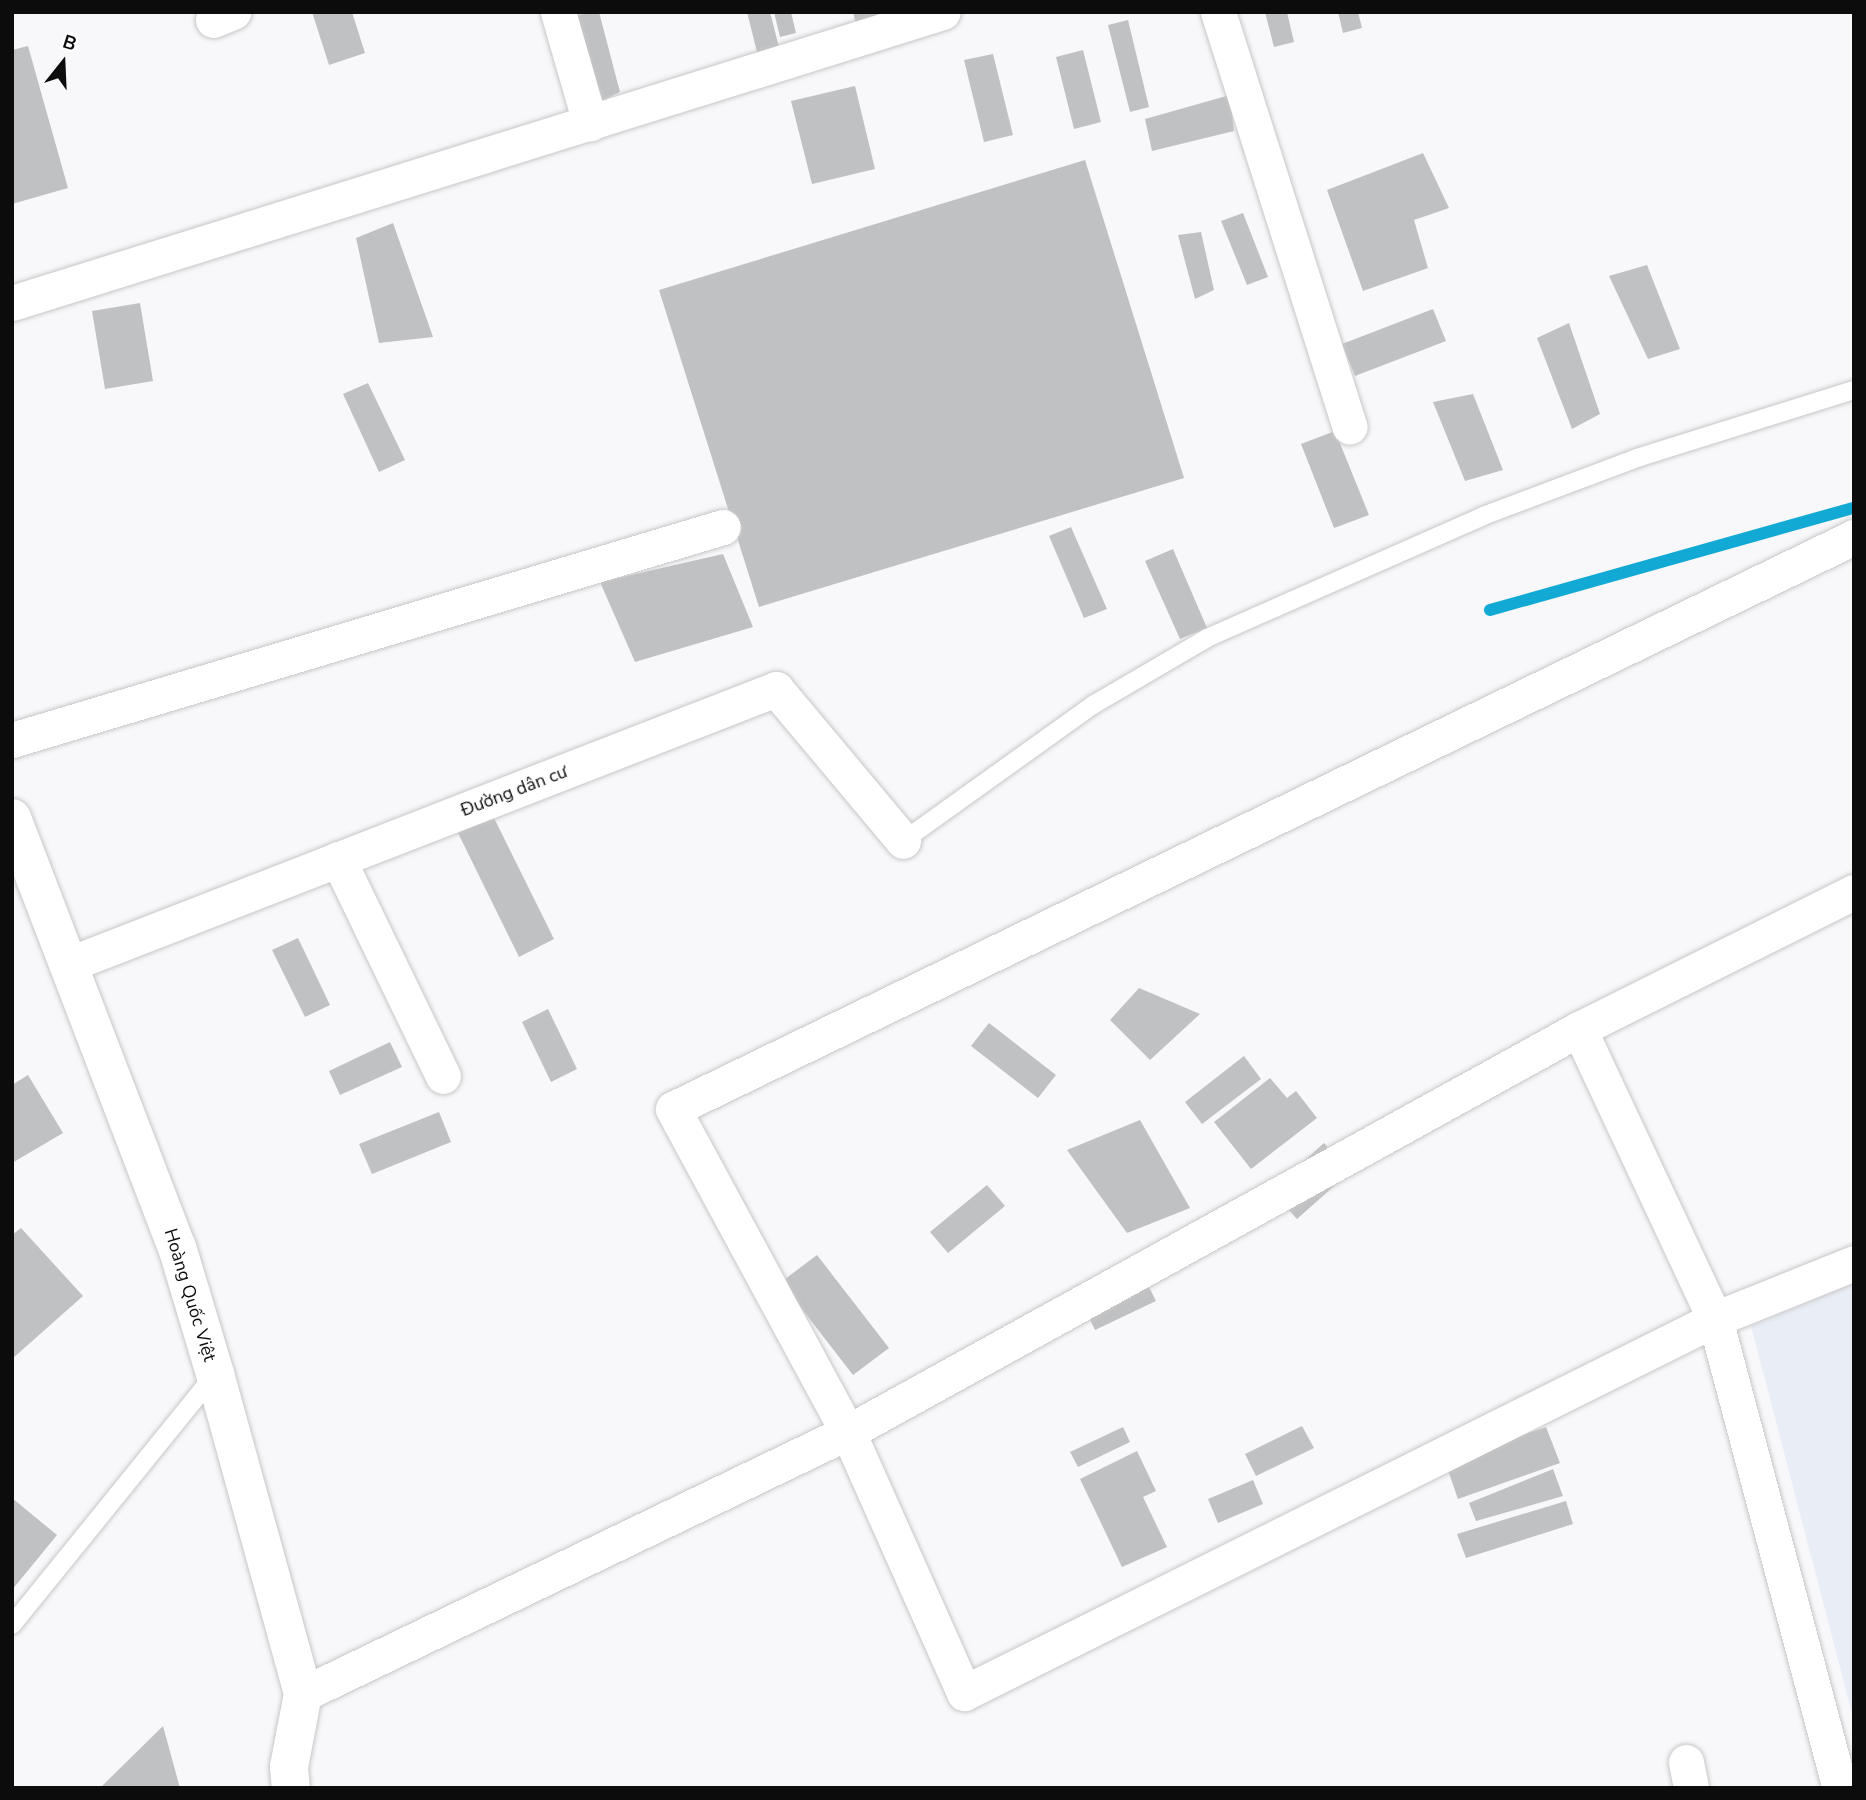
<!DOCTYPE html>
<meta charset="utf-8">
<style>
body{margin:0}
#map{position:relative;width:1866px;height:1800px;overflow:hidden;background:#f8f8fa;font-family:"Nunito Sans",sans-serif}
div>[style]{position:absolute}
.built>*{inset:0;background:#e9edf5}
.stream>*{height:12px;margin:-6px;padding:0 6px;transform-origin:6px;border-radius:6px;background:#13a9d5}
.building>*{inset:0;background:#c0c1c2}
.roads{filter:drop-shadow(0 0 2px #c7c7c9) drop-shadow(0 0 2px #c7c7c9)}
.lane>*{height:18px;margin:-9px;padding:0 9px;transform-origin:9px;border-radius:9px;background:#fff}
.street>*{height:35px;margin:-17.5px;padding:0 17.5px;transform-origin:17.5px;border-radius:17.5px;background:#fff}
.secondary>*{height:38px;margin:-19px;padding:0 19px;transform-origin:19px;border-radius:19px;background:#fff}
span{translate:-50% -50%;white-space:nowrap;text-align:center;line-height:1.15;-webkit-text-stroke:5px #fff;paint-order:stroke}
.street-label{font-size:18px;color:#0c0c0c}
.frame{position:absolute;inset:0;border:14px solid #0c0c0c;pointer-events:none}
.north{position:absolute;left:28px;top:28px;width:70px;height:70px;-webkit-text-stroke:5px #fff;paint-order:stroke;rotate:18deg;font-size:19px;font-weight:700;line-height:28px;text-align:center;color:#0c0c0c}
.north::after{content:'';display:block;margin:auto;width:24px;height:32px;background:#0c0c0c;clip-path:polygon(50% 0,100% 100%,50% 72%,0 100%)}
</style>
<div id="map">
<div class="built">
<i style="clip-path:polygon(1854px 1283px,1854px 1721px,1751px 1326px)"></i>
</div>
<div class="stream">
<i style="left:1490px;top:610px;width:378px;rotate:-15.7deg"></i>
</div>
<div class="building">
<i style="clip-path:polygon(312px 12px,352px 12px,365px 53px,329px 65px)"></i>
<i style="clip-path:polygon(599px 12px,620px 92px,598px 103px,576px 15px)"></i>
<i style="clip-path:polygon(747px 12px,770px 12px,780px 51px,758px 56px)"></i>
<i style="clip-path:polygon(774px 12px,791px 12px,796px 33px,780px 37px)"></i>
<i style="clip-path:polygon(853px 12px,876px 12px,879px 23px,857px 28px)"></i>
<i style="clip-path:polygon(1265px 12px,1287px 12px,1294px 42px,1274px 47px)"></i>
<i style="clip-path:polygon(1338px 12px,1358px 12px,1362px 28px,1343px 33px)"></i>
<i style="clip-path:polygon(1128px 20px,1149px 107px,1130px 112px,1108px 25px)"></i>
<i style="clip-path:polygon(28px 46px,68px 188px,12px 204px,12px 50px)"></i>
<i style="clip-path:polygon(1083px 50px,1101px 122px,1074px 129px,1056px 57px)"></i>
<i style="clip-path:polygon(993px 54px,1013px 135px,984px 142px,964px 60px)"></i>
<i style="clip-path:polygon(855px 86px,875px 169px,812px 184px,791px 101px)"></i>
<i style="clip-path:polygon(1230px 95px,1234px 131px,1152px 151px,1145px 119px)"></i>
<i style="clip-path:polygon(1423px 153px,1449px 208px,1414px 220px,1428px 268px,1363px 291px,1327px 190px)"></i>
<i style="clip-path:polygon(1085px 160px,1184px 478px,759px 607px,659px 290px)"></i>
<i style="clip-path:polygon(1243px 213px,1268px 277px,1247px 285px,1221px 221px)"></i>
<i style="clip-path:polygon(393px 223px,433px 337px,379px 343px,356px 238px)"></i>
<i style="clip-path:polygon(1201px 232px,1214px 290px,1195px 299px,1178px 235px)"></i>
<i style="clip-path:polygon(1647px 265px,1680px 349px,1648px 359px,1609px 276px)"></i>
<i style="clip-path:polygon(140px 303px,153px 381px,105px 389px,92px 311px)"></i>
<i style="clip-path:polygon(1433px 309px,1446px 341px,1355px 376px,1342px 344px)"></i>
<i style="clip-path:polygon(1569px 323px,1600px 414px,1572px 429px,1537px 338px)"></i>
<i style="clip-path:polygon(368px 383px,405px 460px,379px 472px,343px 394px)"></i>
<i style="clip-path:polygon(1473px 394px,1503px 470px,1465px 481px,1433px 402px)"></i>
<i style="clip-path:polygon(1335px 431px,1369px 515px,1334px 528px,1301px 444px)"></i>
<i style="clip-path:polygon(1071px 527px,1107px 609px,1084px 618px,1049px 536px)"></i>
<i style="clip-path:polygon(1173px 549px,1207px 628px,1180px 639px,1145px 561px)"></i>
<i style="clip-path:polygon(723px 554px,753px 627px,635px 662px,600px 582px)"></i>
<i style="clip-path:polygon(493px 816px,554px 939px,519px 957px,458px 833px)"></i>
<i style="clip-path:polygon(298px 938px,330px 1005px,305px 1017px,272px 950px)"></i>
<i style="clip-path:polygon(1139px 988px,1200px 1014px,1150px 1060px,1110px 1020px)"></i>
<i style="clip-path:polygon(548px 1009px,577px 1069px,551px 1082px,522px 1022px)"></i>
<i style="clip-path:polygon(989px 1023px,1056px 1075px,1038px 1098px,971px 1046px)"></i>
<i style="clip-path:polygon(390px 1042px,402px 1067px,340px 1095px,329px 1071px)"></i>
<i style="clip-path:polygon(1244px 1056px,1261px 1079px,1202px 1124px,1185px 1102px)"></i>
<i style="clip-path:polygon(28px 1075px,63px 1133px,12px 1163px,12px 1085px)"></i>
<i style="clip-path:polygon(1270px 1078px,1287px 1098px,1296px 1091px,1317px 1118px,1251px 1169px,1214px 1122px)"></i>
<i style="clip-path:polygon(439px 1112px,451px 1142px,372px 1174px,359px 1144px)"></i>
<i style="clip-path:polygon(1140px 1120px,1190px 1208px,1127px 1233px,1067px 1150px)"></i>
<i style="clip-path:polygon(1324px 1143px,1337px 1158px,1342px 1179px,1297px 1219px,1271px 1191px)"></i>
<i style="clip-path:polygon(987px 1185px,1005px 1206px,948px 1253px,930px 1232px)"></i>
<i style="clip-path:polygon(21px 1228px,83px 1296px,12px 1359px,12px 1235px)"></i>
<i style="clip-path:polygon(817px 1255px,889px 1348px,853px 1375px,781px 1282px)"></i>
<i style="clip-path:polygon(1142px 1273px,1156px 1301px,1095px 1330px,1082px 1303px)"></i>
<i style="clip-path:polygon(1302px 1426px,1314px 1448px,1256px 1476px,1245px 1454px)"></i>
<i style="clip-path:polygon(1123px 1427px,1130px 1442px,1078px 1467px,1070px 1452px)"></i>
<i style="clip-path:polygon(1546px 1427px,1560px 1463px,1458px 1499px,1445px 1462px)"></i>
<i style="clip-path:polygon(1137px 1451px,1156px 1491px,1143px 1497px,1167px 1547px,1122px 1567px,1080px 1479px)"></i>
<i style="clip-path:polygon(1553px 1469px,1563px 1496px,1476px 1521px,1469px 1503px)"></i>
<i style="clip-path:polygon(1253px 1480px,1263px 1504px,1218px 1523px,1208px 1499px)"></i>
<i style="clip-path:polygon(12px 1498px,57px 1535px,12px 1590px)"></i>
<i style="clip-path:polygon(1566px 1501px,1573px 1524px,1466px 1558px,1457px 1534px)"></i>
<i style="clip-path:polygon(163px 1726px,180px 1788px,100px 1788px)"></i>
</div>
<div class="roads">
<div class="lane">
<i style="left:903px;top:841px;width:234px;rotate:-35.6deg"></i>
<i style="left:1093px;top:705px;width:132px;rotate:-30.4deg"></i>
<i style="left:1207px;top:638px;width:302px;rotate:-23.8deg"></i>
<i style="left:1483px;top:516px;width:165px;rotate:-20.6deg"></i>
<i style="left:1637px;top:458px;width:227px;rotate:-17.4deg"></i>
<i style="left:12px;top:1625px;width:323px;rotate:-51deg"></i>
</div>
<div class="street">
<i style="left:558px;top:12px;width:116px;rotate:73.9deg"></i>
<i style="left:1218px;top:12px;width:435px;rotate:72.4deg"></i>
<i style="left:213px;top:20px;width:22px;rotate:-22deg"></i>
<i style="left:12px;top:303px;width:975px;rotate:-17.36deg"></i>
<i style="left:1854px;top:537px;width:1312px;rotate:154.16deg"></i>
<i style="left:673px;top:1109px;width:367px;rotate:61.6deg"></i>
<i style="left:848px;top:1432px;width:286px;rotate:66deg"></i>
<i style="left:964px;top:1693px;width:839px;rotate:-26.47deg"></i>
<i style="left:1715px;top:1319px;width:150px;rotate:-21.9deg"></i>
<i style="left:12px;top:740px;width:742px;rotate:-16.68deg"></i>
<i style="left:338px;top:859px;width:241px;rotate:64.2deg"></i>
<i style="left:67px;top:965px;width:761px;rotate:-21.27deg"></i>
<i style="left:776px;top:689px;width:198px;rotate:50.1deg"></i>
<i style="left:1579px;top:1029px;width:320px;rotate:64.9deg"></i>
<i style="left:1715px;top:1319px;width:485px;rotate:75.1deg"></i>
<i style="left:303px;top:1694px;width:605px;rotate:-25.68deg"></i>
<i style="left:848px;top:1432px;width:835px;rotate:-28.87deg"></i>
<i style="left:1579px;top:1029px;width:307px;rotate:-26.5deg"></i>
<i style="left:1686px;top:1762px;width:26px;rotate:79deg"></i>
</div>
<div class="secondary">
<i style="left:12px;top:818px;width:460px;rotate:69deg"></i>
<i style="left:177px;top:1247px;width:133px;rotate:73.3deg"></i>
<i style="left:215px;top:1374px;width:332px;rotate:74.6deg"></i>
<i style="left:303px;top:1694px;width:74px;rotate:100.9deg"></i>
<i style="left:289px;top:1767px;width:21px;rotate:85deg"></i>
</div>
</div>
<div class="street-label">
<span style="left:514px;top:791px;rotate:-21deg">Đường dân cư</span>
<span style="left:190px;top:1295px;rotate:73deg">Hoàng Quốc Việt</span>
</div>
<div class="frame"></div>
<div class="north">B</div>
</div>
